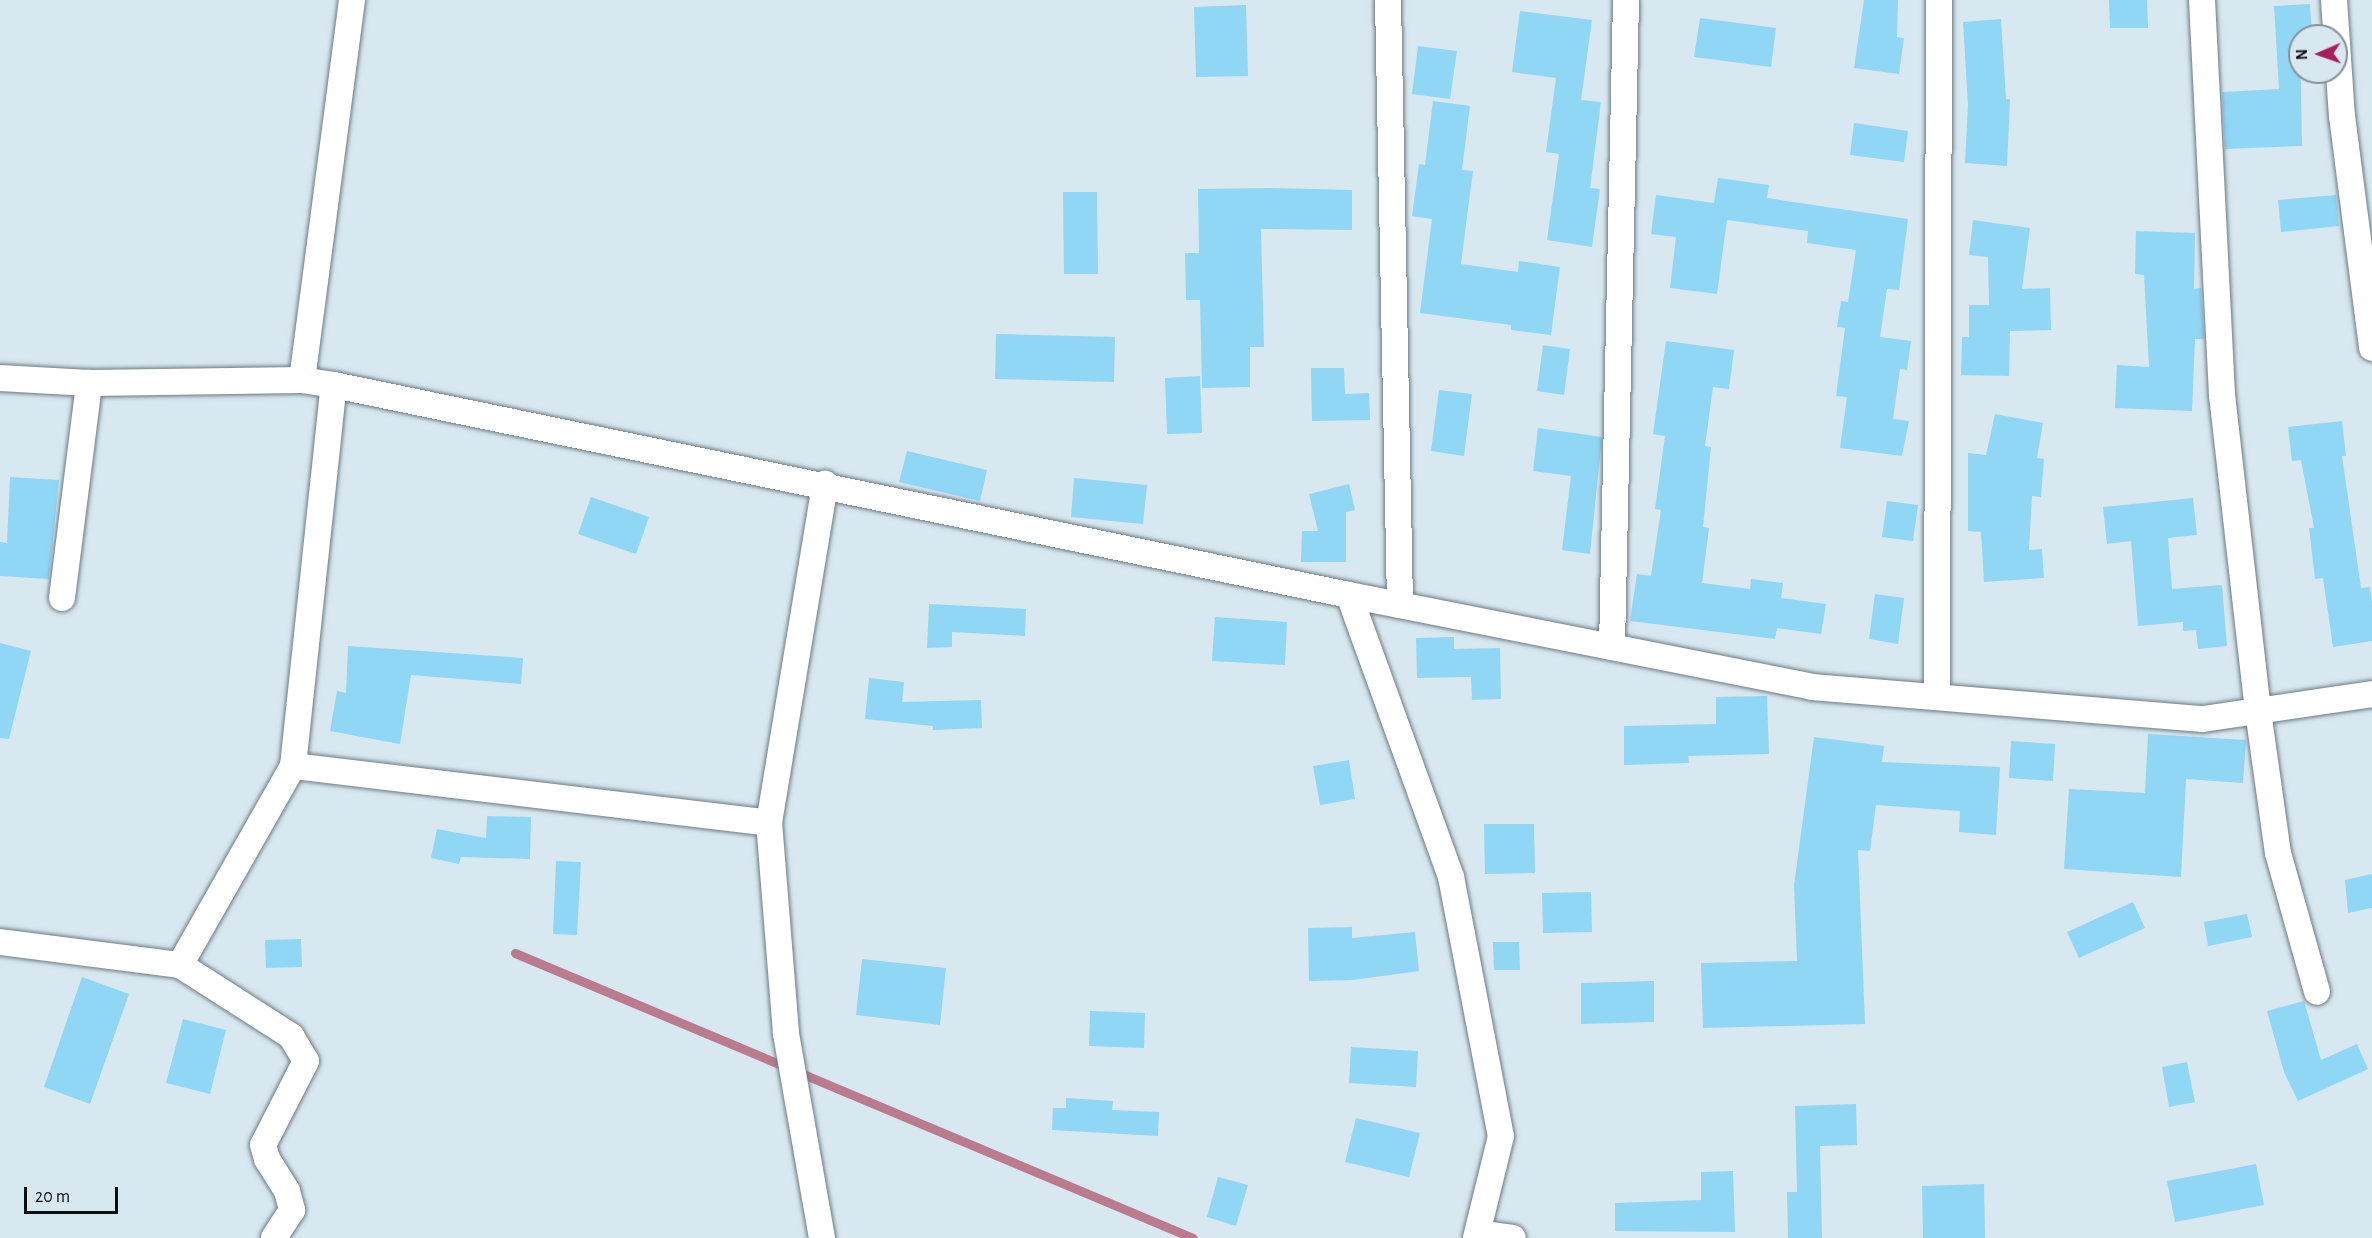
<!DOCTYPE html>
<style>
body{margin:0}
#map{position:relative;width:2372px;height:1238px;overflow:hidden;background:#d8e8f0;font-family:"Alegreya Sans",sans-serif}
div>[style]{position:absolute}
.stream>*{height:9px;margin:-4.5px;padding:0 4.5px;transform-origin:4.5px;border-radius:4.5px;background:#ba7b8e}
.building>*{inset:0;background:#90d6f5}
.roads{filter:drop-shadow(0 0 2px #6d7b82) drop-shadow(0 0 2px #6d7b82)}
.minor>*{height:26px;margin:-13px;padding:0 13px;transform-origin:13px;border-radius:13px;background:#fff}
span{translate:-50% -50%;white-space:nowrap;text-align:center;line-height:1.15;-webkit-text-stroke:6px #d8e8f0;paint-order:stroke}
.north{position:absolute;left:2288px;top:24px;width:60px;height:60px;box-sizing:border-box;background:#d8e8f0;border:2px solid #859197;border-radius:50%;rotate:268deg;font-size:16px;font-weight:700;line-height:24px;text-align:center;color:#090f11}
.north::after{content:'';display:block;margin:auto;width:21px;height:27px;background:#ab1e5d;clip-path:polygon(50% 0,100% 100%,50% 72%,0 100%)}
.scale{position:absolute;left:24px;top:1187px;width:94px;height:27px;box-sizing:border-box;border:3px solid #090f11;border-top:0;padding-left:8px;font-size:18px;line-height:21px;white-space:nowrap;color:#090f11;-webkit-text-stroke:4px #d8e8f0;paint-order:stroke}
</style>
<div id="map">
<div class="stream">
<i style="left:515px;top:953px;width:735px;rotate:22.8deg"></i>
</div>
<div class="building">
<i style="clip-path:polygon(1864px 0,1898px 0,1897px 37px,1904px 38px,1899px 74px,1854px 68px)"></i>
<i style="clip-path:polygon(2109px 0,2147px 0,2148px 28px,2110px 28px)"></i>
<i style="clip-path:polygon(2310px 4px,2312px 36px,2300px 36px,2302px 146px,2225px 149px,2222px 92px,2279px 89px,2274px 6px)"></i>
<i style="clip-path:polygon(1246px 5px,1248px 76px,1196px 77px,1194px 7px)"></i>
<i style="clip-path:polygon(1520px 11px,1592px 20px,1581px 100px,1601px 102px,1590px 188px,1600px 189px,1592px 247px,1547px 240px,1559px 154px,1546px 152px,1556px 78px,1512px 72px)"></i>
<i style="clip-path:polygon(1700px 18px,1776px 28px,1771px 67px,1694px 57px)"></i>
<i style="clip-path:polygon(2001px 19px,2006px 99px,2010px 99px,2007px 166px,1965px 163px,1968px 105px,1963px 22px)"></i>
<i style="clip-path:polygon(1418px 46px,1457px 51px,1450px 99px,1412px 94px)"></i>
<i style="clip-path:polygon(1433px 101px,1470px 106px,1462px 170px,1473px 171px,1461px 264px,1518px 272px,1519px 261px,1560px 267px,1551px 335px,1511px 330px,1511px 325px,1420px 313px,1432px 219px,1412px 216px,1419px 164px,1425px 165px)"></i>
<i style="clip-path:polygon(1854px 123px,1908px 131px,1904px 162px,1850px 155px)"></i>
<i style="clip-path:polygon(1718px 178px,1769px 185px,1767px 198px,1908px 219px,1899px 290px,1887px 289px,1880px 337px,1911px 341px,1907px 370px,1900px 369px,1893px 419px,1909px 421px,1902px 456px,1840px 448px,1847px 397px,1836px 396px,1845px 328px,1837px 327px,1841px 301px,1848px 302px,1856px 250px,1807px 243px,1808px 231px,1727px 220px,1717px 294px,1670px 288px,1676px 237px,1651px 234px,1656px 195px,1714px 203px)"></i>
<i style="clip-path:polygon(1273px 188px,1352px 190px,1352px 230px,1261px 229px,1264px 347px,1250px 347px,1250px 387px,1202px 388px,1200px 300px,1186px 300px,1185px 253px,1199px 253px,1198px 189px)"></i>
<i style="clip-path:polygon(1063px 192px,1097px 192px,1098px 274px,1064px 274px)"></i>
<i style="clip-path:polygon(2336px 195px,2339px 226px,2281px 232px,2278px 200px)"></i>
<i style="clip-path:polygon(1973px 220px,2030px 228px,2022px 289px,2050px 288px,2051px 330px,2010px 331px,2009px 376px,1961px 375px,1962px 337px,1969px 337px,1969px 305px,1989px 305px,1988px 257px,1969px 255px)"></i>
<i style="clip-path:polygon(2136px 231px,2195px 233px,2194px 289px,2201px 288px,2204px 339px,2195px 339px,2192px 411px,2115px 408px,2117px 365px,2149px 367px,2144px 275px,2135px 274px)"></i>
<i style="clip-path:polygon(996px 334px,1115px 337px,1114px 382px,995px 379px)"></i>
<i style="clip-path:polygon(1666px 341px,1734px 350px,1729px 389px,1713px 387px,1705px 446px,1711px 447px,1703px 527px,1709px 528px,1702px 583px,1750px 589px,1751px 579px,1783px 583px,1781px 598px,1826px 604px,1821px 634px,1777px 628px,1775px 639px,1630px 621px,1637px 574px,1651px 576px,1661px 510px,1655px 509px,1665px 436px,1653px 434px)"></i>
<i style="clip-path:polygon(1543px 345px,1570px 349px,1564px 395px,1537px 391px)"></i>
<i style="clip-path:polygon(1311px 368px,1344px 368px,1345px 394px,1369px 393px,1370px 420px,1312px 421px)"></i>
<i style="clip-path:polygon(1200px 376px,1202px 433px,1167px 434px,1165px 378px)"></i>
<i style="clip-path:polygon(1439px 390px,1472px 394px,1464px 456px,1431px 451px)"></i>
<i style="clip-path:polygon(1995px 414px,2043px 423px,2037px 458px,2044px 459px,2041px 497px,2032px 496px,2029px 550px,2042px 549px,2044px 578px,1984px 582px,1981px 532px,1968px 531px,1968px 453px,1986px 455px)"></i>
<i style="clip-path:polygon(2342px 421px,2346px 456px,2342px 456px,2361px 588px,2370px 587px,2372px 602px,2372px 641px,2333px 647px,2323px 578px,2315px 579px,2309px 528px,2314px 528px,2301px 460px,2292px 461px,2288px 427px)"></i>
<i style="clip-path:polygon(1538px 428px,1602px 437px,1590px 554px,1562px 550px,1571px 476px,1533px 471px)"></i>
<i style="clip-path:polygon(907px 451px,987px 470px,980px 501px,899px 482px)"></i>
<i style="clip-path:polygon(10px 477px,59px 480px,49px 579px,0 576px,0 542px,7px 543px)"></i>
<i style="clip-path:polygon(1074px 478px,1147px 485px,1143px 524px,1071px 517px)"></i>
<i style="clip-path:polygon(1349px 484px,1355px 510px,1346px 512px,1346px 562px,1301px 562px,1302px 531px,1318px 531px,1309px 494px)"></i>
<i style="clip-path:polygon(591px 497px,649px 517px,636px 554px,578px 534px)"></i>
<i style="clip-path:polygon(2193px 498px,2197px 535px,2168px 538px,2172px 589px,2222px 585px,2227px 646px,2198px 649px,2196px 630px,2183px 631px,2183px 622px,2138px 626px,2131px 541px,2107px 544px,2103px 507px)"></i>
<i style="clip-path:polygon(1887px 501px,1918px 505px,1913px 541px,1882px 537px)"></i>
<i style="clip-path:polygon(1875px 594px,1904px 598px,1898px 644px,1869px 639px)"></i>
<i style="clip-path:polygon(929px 604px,1026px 609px,1025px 636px,952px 632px,952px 647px,927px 648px)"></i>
<i style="clip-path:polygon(1215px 617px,1287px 622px,1285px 665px,1212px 661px)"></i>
<i style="clip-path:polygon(1454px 637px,1454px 649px,1500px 648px,1501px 699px,1472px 700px,1471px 677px,1417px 678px,1416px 638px)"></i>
<i style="clip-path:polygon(0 643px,31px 651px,9px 739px,0 738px)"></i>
<i style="clip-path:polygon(348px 646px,523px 658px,521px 684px,411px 675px,400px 744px,330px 731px,337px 691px,346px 693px)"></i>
<i style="clip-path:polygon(869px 678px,904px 682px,902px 702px,981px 700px,982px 728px,933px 730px,933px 726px,865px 719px)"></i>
<i style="clip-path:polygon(1767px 696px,1769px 754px,1688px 756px,1689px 763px,1624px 765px,1624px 726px,1716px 724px,1716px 697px)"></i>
<i style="clip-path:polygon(2148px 734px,2246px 740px,2243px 783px,2186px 779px,2181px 877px,2064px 869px,2069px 789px,2145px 793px)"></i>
<i style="clip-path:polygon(1814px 737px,1884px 746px,1882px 762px,2000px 767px,1996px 835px,1959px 832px,1960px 811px,1876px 805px,1870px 851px,1858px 850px,1865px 1024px,1703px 1028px,1701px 963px,1797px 961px,1794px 885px)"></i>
<i style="clip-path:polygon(2011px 741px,2055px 744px,2053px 781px,2009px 778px)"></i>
<i style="clip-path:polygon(1349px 760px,1355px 799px,1320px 805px,1313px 766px)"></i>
<i style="clip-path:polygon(487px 816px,531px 817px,530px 859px,461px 857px,459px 864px,431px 858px,437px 829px,486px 838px)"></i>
<i style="clip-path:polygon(1484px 824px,1534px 824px,1535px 873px,1485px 874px)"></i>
<i style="clip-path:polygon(556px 861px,581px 862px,577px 935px,553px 934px)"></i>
<i style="clip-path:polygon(2372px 874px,2372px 908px,2348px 913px,2345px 880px)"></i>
<i style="clip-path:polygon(1591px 892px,1592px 932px,1543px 933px,1542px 893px)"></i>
<i style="clip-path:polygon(2133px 902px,2145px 928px,2079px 958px,2067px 932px)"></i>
<i style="clip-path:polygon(2247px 914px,2252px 937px,2208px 946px,2204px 922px)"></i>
<i style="clip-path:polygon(1352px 927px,1352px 938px,1415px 932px,1419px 971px,1353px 980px,1309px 981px,1308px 928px)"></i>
<i style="clip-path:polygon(301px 939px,302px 967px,266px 968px,265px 940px)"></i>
<i style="clip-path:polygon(1493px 942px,1519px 942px,1520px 970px,1494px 970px)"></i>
<i style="clip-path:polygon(862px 959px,946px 968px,940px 1025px,856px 1015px)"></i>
<i style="clip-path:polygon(82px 977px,129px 994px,90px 1104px,44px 1087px)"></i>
<i style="clip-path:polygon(1654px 981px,1654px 1022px,1581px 1024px,1581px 983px)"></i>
<i style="clip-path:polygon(2304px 1001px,2321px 1060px,2357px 1044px,2368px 1069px,2298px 1101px,2284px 1072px,2267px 1011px)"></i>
<i style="clip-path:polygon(1090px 1011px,1145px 1013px,1144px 1048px,1089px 1046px)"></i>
<i style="clip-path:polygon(183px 1019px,226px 1030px,210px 1094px,166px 1083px)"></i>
<i style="clip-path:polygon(1351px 1047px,1418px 1051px,1416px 1087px,1349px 1083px)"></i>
<i style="clip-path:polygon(2187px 1062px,2195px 1102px,2169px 1107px,2162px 1067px)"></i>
<i style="clip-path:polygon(1066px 1098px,1113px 1101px,1112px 1110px,1159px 1112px,1158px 1136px,1052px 1130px,1053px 1108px,1066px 1108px)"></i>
<i style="clip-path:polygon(1856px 1104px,1857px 1145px,1820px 1146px,1822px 1238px,1788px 1238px,1787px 1192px,1797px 1192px,1795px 1106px)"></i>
<i style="clip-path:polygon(1356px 1118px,1420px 1133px,1409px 1177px,1345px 1162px)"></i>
<i style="clip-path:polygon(2256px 1164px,2264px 1205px,2175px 1222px,2167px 1181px)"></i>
<i style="clip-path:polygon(1733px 1171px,1735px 1232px,1615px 1231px,1615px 1203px,1701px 1200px,1701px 1172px)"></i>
<i style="clip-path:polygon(1218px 1177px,1248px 1185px,1236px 1226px,1207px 1217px)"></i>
<i style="clip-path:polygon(1984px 1184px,1985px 1238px,1923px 1238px,1922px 1186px)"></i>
</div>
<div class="roads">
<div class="minor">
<i style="left:1388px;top:0;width:605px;rotate:88.86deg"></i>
<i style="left:2202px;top:0;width:396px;rotate:87.1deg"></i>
<i style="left:2222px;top:395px;width:318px;rotate:83.5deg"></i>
<i style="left:2258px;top:711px;width:143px;rotate:82deg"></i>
<i style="left:2278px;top:853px;width:144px;rotate:74.3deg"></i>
<i style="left:2334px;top:0;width:116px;rotate:86.1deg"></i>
<i style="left:2342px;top:116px;width:234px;rotate:82.6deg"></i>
<i style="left:0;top:378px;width:89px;rotate:3.2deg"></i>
<i style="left:89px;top:383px;width:213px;rotate:-0.8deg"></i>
<i style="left:302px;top:380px;width:32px;rotate:9deg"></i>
<i style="left:334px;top:385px;width:1036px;rotate:11.69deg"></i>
<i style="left:1349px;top:595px;width:300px;rotate:70.1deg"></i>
<i style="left:1451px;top:877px;width:264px;rotate:79.1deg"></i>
<i style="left:1501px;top:1136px;width:105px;rotate:103.8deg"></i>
<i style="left:302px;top:380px;width:383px;rotate:-82.5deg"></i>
<i style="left:1349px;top:595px;width:472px;rotate:11.2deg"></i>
<i style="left:1812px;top:687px;width:392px;rotate:4.7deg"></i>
<i style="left:2203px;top:719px;width:171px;rotate:-8.4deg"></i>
<i style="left:62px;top:598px;width:217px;rotate:-82.8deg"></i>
<i style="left:1612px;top:647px;width:647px;rotate:-88.76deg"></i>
<i style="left:1937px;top:697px;width:697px;rotate:-89.84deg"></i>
<i style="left:293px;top:766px;width:479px;rotate:6.8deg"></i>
<i style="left:0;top:942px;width:181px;rotate:7.3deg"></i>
<i style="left:180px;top:965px;width:229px;rotate:-60.4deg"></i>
<i style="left:293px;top:766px;width:383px;rotate:-83.9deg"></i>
<i style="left:180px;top:965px;width:132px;rotate:32.6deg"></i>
<i style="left:291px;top:1036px;width:29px;rotate:59deg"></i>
<i style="left:306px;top:1061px;width:94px;rotate:117.1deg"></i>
<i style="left:263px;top:1145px;width:15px;rotate:74deg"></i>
<i style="left:267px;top:1159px;width:38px;rotate:58deg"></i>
<i style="left:287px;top:1191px;width:20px;rotate:75deg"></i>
<i style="left:292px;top:1210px;width:33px;rotate:123deg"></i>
<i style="left:1478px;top:1233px;width:35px;rotate:8deg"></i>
<i style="left:822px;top:1238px;width:208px;rotate:-100deg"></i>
<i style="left:786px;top:1033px;width:211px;rotate:-94.6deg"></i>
<i style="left:769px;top:823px;width:344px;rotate:-80.6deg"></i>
</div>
</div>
<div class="north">N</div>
<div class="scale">20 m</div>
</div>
